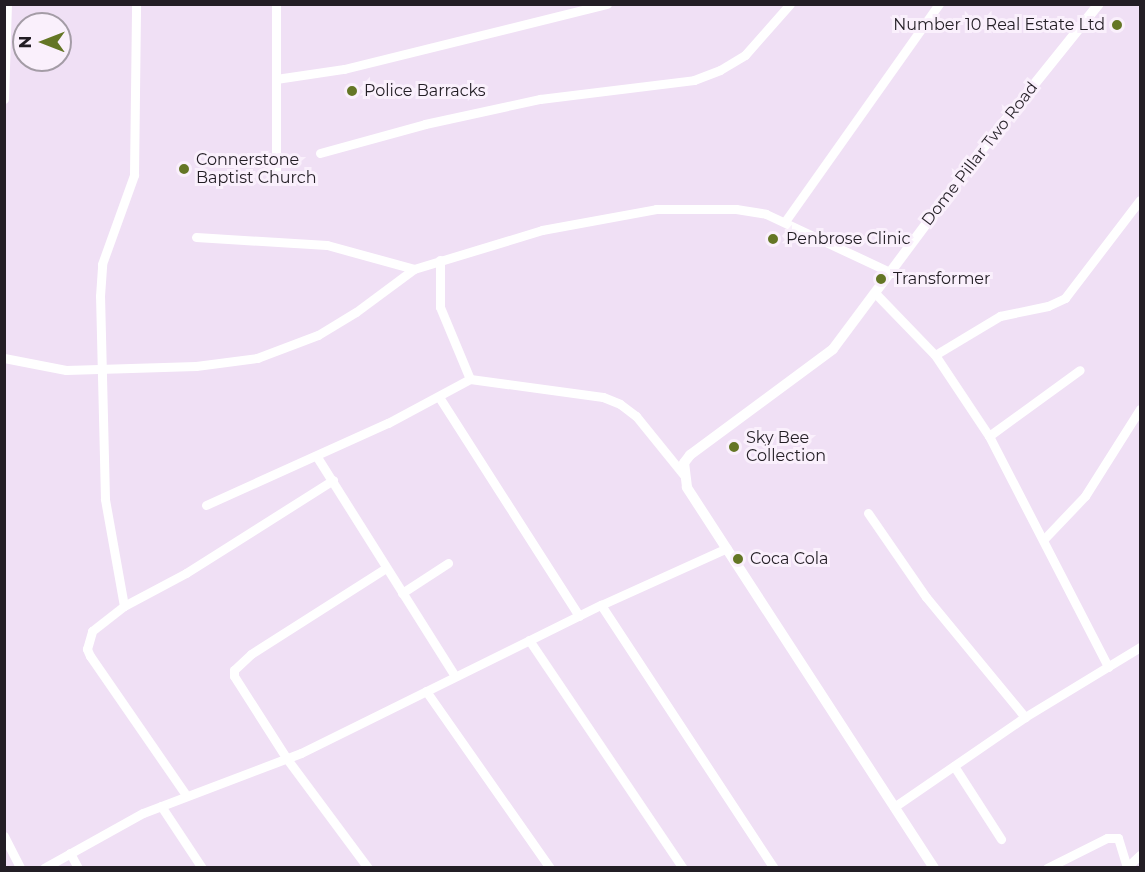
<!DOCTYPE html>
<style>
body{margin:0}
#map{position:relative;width:1145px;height:872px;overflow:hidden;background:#f0e0f5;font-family:Montserrat,sans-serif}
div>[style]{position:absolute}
.minor>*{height:9px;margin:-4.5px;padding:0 4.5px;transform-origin:4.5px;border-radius:4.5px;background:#fff}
.tertiary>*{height:10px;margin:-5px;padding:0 5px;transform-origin:5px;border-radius:5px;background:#fff}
.dots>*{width:16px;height:16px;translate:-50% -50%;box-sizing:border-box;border:3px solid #faf0fc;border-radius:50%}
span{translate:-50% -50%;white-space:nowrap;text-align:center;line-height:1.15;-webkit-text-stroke:6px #faf0fc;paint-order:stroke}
.poi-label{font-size:16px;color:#231e25}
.right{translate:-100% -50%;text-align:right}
.left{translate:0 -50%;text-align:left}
.street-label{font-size:16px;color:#231e25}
.frame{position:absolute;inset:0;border:6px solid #231e25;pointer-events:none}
.north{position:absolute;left:12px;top:12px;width:60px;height:60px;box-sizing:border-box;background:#faf0fc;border:2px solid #a49ca6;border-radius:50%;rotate:270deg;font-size:16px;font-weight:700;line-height:24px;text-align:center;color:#231e25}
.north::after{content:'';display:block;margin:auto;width:21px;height:27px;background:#647625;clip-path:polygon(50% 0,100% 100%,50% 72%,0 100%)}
</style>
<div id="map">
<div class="minor">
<i style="left:276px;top:79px;width:69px;rotate:-8.4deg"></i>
<i style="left:344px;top:69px;width:271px;rotate:-13.9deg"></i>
<i style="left:4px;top:99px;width:95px;rotate:-88.2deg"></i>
<i style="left:320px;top:153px;width:109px;rotate:-15.4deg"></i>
<i style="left:425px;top:124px;width:118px;rotate:-12.3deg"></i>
<i style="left:540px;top:99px;width:155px;rotate:-7deg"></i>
<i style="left:694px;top:80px;width:28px;rotate:-21deg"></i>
<i style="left:720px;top:70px;width:29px;rotate:-31deg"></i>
<i style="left:745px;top:55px;width:68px;rotate:-48.6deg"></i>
<i style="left:276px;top:174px;width:170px;rotate:-90deg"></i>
<i style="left:786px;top:220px;width:265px;rotate:-54.7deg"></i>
<i style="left:196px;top:237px;width:131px;rotate:3.5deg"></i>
<i style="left:327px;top:245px;width:90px;rotate:15.4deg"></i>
<i style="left:440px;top:260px;width:47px;rotate:90deg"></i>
<i style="left:440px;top:307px;width:78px;rotate:67.4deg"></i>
<i style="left:876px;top:294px;width:85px;rotate:46deg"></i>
<i style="left:935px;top:355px;width:97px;rotate:56.3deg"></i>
<i style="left:989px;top:436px;width:260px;rotate:62.7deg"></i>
<i style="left:935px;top:355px;width:76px;rotate:-31deg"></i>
<i style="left:1000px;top:316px;width:49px;rotate:-11.8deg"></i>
<i style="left:1048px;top:306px;width:19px;rotate:-25deg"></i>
<i style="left:1065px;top:298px;width:123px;rotate:-52.6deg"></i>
<i style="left:4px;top:358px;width:63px;rotate:11deg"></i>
<i style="left:66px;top:370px;width:130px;rotate:-1.8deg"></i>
<i style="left:196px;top:366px;width:62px;rotate:-7.5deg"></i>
<i style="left:257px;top:358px;width:65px;rotate:-20.7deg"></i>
<i style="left:318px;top:335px;width:44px;rotate:-31.2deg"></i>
<i style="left:356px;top:312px;width:72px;rotate:-36.6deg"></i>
<i style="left:414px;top:269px;width:134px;rotate:-16.9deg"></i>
<i style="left:542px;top:230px;width:116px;rotate:-10.4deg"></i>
<i style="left:656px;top:209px;width:80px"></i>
<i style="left:736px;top:209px;width:30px;rotate:9deg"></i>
<i style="left:766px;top:214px;width:139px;rotate:25.1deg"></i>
<i style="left:439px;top:397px;width:260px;rotate:57.4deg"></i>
<i style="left:989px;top:436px;width:112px;rotate:-36deg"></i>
<i style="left:317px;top:457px;width:259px;rotate:57.8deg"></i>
<i style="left:206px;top:505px;width:200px;rotate:-24.3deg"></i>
<i style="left:388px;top:423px;width:93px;rotate:-28.2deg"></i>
<i style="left:470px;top:379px;width:134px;rotate:7.7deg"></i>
<i style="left:603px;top:397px;width:18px;rotate:22deg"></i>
<i style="left:620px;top:404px;width:20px;rotate:37deg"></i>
<i style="left:636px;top:416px;width:75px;rotate:51deg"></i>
<i style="left:868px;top:513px;width:102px;rotate:55.4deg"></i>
<i style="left:926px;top:597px;width:156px;rotate:50.5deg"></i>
<i style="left:1045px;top:538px;width:58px;rotate:-46.4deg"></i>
<i style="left:1085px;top:496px;width:103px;rotate:-57.7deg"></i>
<i style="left:402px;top:593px;width:55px;rotate:-33.1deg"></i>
<i style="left:601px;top:605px;width:315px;rotate:56.7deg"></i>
<i style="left:124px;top:606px;width:109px;rotate:-100.1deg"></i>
<i style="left:105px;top:499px;width:203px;rotate:-91.4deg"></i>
<i style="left:100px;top:296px;width:32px;rotate:-86deg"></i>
<i style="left:102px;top:264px;width:95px;rotate:-70.2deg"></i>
<i style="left:134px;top:175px;width:171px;rotate:-89.3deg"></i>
<i style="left:529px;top:640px;width:275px;rotate:56deg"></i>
<i style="left:426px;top:691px;width:216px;rotate:55deg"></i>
<i style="left:954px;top:766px;width:87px;rotate:57.2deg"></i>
<i style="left:186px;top:795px;width:169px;rotate:-124.6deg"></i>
<i style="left:90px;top:656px;width:8px;rotate:-113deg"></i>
<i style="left:87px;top:649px;width:19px;rotate:-74deg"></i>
<i style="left:92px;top:631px;width:41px;rotate:-38deg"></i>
<i style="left:124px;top:606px;width:70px;rotate:-28deg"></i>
<i style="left:186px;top:573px;width:174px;rotate:-32.3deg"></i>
<i style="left:161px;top:806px;width:74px;rotate:56.5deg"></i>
<i style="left:894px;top:807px;width:159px;rotate:-34.5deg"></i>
<i style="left:1025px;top:717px;width:135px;rotate:-31.3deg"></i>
<i style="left:4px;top:836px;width:36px;rotate:63deg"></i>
<i style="left:70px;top:853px;width:17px;rotate:62deg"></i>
<i style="left:44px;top:868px;width:113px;rotate:-29.1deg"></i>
<i style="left:143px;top:813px;width:169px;rotate:-20.8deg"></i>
<i style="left:301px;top:753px;width:335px;rotate:-26.3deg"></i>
<i style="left:601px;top:605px;width:138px;rotate:-24.3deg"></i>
<i style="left:368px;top:868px;width:136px;rotate:-126.6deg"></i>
<i style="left:287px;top:759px;width:98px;rotate:-122.6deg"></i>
<i style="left:234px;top:676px;width:6px;rotate:-90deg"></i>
<i style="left:234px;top:670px;width:23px;rotate:-43deg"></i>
<i style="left:251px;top:654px;width:160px;rotate:-32.5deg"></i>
<i style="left:1047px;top:868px;width:67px;rotate:-26.6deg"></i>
<i style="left:1107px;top:838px;width:11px"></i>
<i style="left:1118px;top:838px;width:28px;rotate:73deg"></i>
<i style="left:1126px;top:868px;width:19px;rotate:-43deg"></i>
</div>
<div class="tertiary">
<i style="left:934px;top:868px;width:454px;rotate:-123deg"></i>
<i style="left:687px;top:487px;width:24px;rotate:-97deg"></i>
<i style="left:684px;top:463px;width:10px;rotate:-53deg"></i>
<i style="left:690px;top:455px;width:178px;rotate:-36.5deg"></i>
<i style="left:833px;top:349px;width:244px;rotate:-53.3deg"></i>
<i style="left:979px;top:153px;width:191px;rotate:-51.2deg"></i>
</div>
<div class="dots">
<i style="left:1117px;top:25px;background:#647625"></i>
<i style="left:352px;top:91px;background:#647625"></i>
<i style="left:184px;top:169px;background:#647625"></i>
<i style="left:773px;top:239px;background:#647625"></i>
<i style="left:881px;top:279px;background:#647625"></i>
<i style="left:734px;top:447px;background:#647625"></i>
<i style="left:738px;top:559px;background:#647625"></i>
</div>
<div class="poi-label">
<span class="right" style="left:1105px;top:25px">Number 10 Real Estate Ltd</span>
<span class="left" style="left:364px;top:91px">Police Barracks</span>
<span class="left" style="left:196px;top:169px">Connerstone<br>Baptist Church</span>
<span class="left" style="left:786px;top:239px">Penbrose Clinic</span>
<span class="left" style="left:893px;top:279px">Transformer</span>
<span class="left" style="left:746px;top:447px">Sky Bee<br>Collection</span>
<span class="left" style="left:750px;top:559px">Coca Cola</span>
</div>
<div class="street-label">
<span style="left:980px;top:154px;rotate:-52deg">Dome Pillar Two Road</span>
</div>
<div class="frame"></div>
<div class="north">N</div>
</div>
